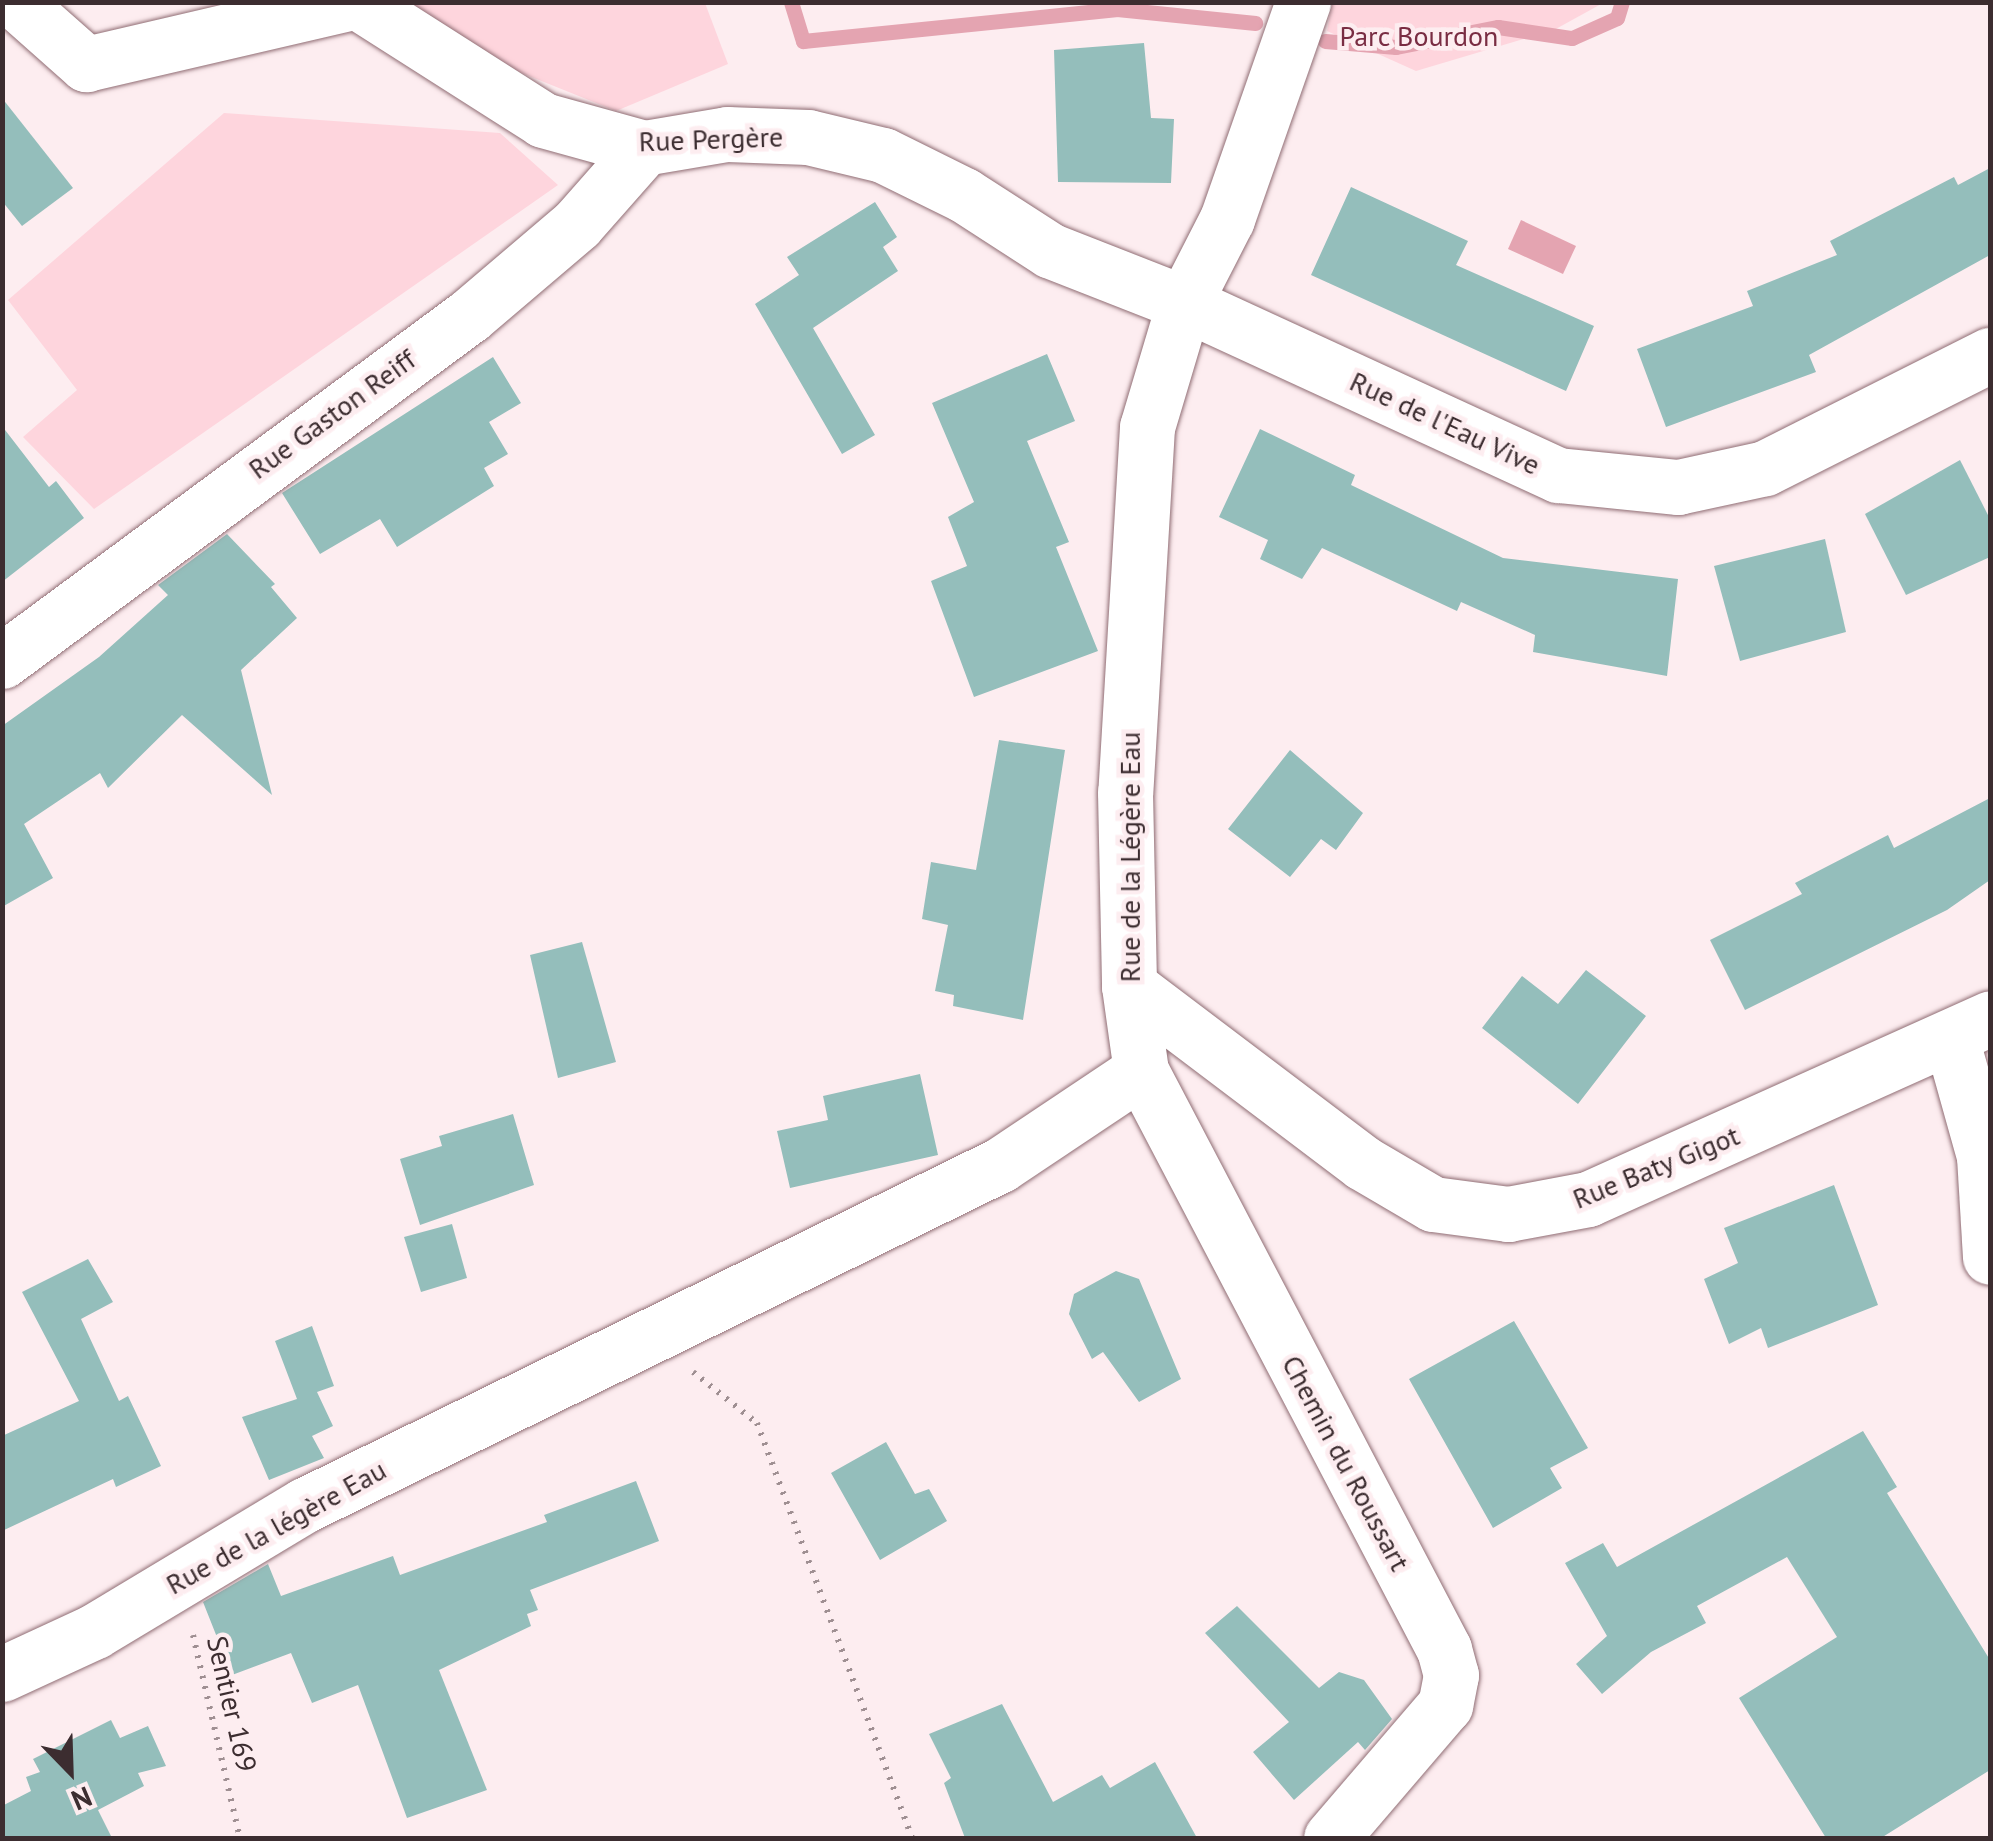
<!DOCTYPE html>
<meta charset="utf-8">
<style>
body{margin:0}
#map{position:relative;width:1993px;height:1841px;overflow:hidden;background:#fdedf0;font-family:"PT Sans",sans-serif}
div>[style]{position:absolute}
.green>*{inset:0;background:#fed5dd}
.water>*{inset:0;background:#e4a4b1}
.stream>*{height:15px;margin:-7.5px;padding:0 7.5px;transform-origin:7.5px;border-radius:7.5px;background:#e4a4b1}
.building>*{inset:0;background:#94bebb}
.path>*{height:6px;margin-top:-3px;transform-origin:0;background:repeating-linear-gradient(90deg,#9f8f92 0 2.5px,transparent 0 10.5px)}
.roads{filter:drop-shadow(0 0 2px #906d74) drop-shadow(0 0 2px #906d74)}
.minor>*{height:55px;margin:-27.5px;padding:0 27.5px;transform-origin:27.5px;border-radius:27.5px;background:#fff}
span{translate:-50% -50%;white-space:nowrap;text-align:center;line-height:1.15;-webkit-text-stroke:9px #fdedf0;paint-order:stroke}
.park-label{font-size:28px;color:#792d43}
.street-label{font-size:28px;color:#3c2d30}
.frame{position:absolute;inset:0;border:5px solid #3c2d30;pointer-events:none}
.north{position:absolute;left:20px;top:1721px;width:100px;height:100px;-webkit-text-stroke:8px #fdedf0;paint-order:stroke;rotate:157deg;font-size:28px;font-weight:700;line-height:40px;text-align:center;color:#3c2d30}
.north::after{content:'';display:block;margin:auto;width:35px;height:45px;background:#3c2d30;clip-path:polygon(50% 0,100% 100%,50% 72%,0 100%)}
</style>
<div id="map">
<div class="green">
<i style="clip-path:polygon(1332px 2px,1603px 2px,1603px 3px,1554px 30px,1416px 71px,1327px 31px)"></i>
<i style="clip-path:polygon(391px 3px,705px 3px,728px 64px,616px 111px,499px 64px)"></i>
<i style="clip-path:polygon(224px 113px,500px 133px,558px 185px,94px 509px,23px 437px,77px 390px,8px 300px)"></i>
</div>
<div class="water">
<i style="clip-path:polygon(1521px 220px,1576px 246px,1563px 274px,1508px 249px)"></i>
</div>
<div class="stream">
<i style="left:791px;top:2px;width:41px;rotate:72.9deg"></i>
<i style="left:803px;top:41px;width:316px;rotate:-5.8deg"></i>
<i style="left:1117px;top:9px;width:139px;rotate:5.8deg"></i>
<i style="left:1325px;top:41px;width:71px;rotate:4.8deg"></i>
<i style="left:1396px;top:47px;width:104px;rotate:-11.1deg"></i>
<i style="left:1498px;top:27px;width:75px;rotate:8.5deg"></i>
<i style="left:1572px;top:38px;width:49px;rotate:-24deg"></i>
<i style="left:1617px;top:18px;width:17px;rotate:-73deg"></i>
</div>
<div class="building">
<i style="clip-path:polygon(1144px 43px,1151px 118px,1174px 119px,1171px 183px,1058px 182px,1054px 50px)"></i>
<i style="clip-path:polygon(2px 98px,73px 188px,22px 226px,2px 201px)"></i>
<i style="clip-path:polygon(1990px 168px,1990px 255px,1809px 355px,1816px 372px,1666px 427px,1637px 349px,1753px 306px,1747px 291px,1837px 255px,1830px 241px,1954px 177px,1958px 185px)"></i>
<i style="clip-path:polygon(1351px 187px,1468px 241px,1456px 265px,1594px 326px,1566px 391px,1311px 275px)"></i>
<i style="clip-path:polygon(875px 202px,897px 237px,883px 247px,898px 271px,813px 328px,875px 435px,842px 454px,755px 304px,799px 275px,787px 257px)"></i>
<i style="clip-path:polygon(1047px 354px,1075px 421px,1027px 441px,1069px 542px,1056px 547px,1098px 651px,974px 697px,931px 581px,967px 566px,948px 517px,974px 502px,932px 403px)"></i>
<i style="clip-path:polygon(493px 357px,521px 403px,489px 422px,508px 454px,484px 468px,494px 486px,397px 547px,380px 519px,320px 554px,282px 493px)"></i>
<i style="clip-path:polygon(2px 426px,49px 487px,56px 481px,84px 518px,2px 582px)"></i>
<i style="clip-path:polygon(1260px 429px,1355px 475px,1351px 485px,1503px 558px,1678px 579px,1667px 676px,1533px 652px,1535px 635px,1461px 602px,1457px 611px,1322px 548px,1302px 579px,1260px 559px,1268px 540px,1219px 517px)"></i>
<i style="clip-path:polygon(1960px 460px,1990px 519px,1990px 557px,1906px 595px,1865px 514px)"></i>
<i style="clip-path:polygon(227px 534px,275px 584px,271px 587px,297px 618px,241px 670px,272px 795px,182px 715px,108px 788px,100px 773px,24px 824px,53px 878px,2px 907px,2px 726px,99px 657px,168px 595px,158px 585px)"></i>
<i style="clip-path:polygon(1825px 539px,1846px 632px,1740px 661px,1714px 566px)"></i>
<i style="clip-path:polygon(999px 740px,1065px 750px,1023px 1020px,953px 1006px,954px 995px,935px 991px,948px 925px,922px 919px,931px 862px,976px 870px)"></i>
<i style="clip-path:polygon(1290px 750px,1363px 813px,1336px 850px,1321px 839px,1290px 877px,1228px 829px)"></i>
<i style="clip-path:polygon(1990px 798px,1990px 880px,1947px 910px,1745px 1010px,1710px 940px,1802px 894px,1795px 883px,1888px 835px,1894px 848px)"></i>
<i style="clip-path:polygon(582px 942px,616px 1062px,558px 1078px,530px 955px)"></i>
<i style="clip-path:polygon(1586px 970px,1646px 1016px,1578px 1104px,1482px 1028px,1522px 976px,1558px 1004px)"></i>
<i style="clip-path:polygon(920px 1074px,938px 1155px,790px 1188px,777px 1131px,828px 1120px,823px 1096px)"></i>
<i style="clip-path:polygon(513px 1114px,534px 1185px,420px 1225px,400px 1159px,442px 1146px,439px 1136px)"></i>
<i style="clip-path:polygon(1834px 1185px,1878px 1305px,1768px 1348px,1761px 1328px,1729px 1344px,1704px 1279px,1738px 1263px,1724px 1228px)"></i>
<i style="clip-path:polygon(452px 1224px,467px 1278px,421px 1292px,404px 1237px)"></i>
<i style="clip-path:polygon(88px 1259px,113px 1302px,81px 1319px,119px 1401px,128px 1396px,161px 1466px,116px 1487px,113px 1479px,2px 1531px,2px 1436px,79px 1401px,22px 1292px)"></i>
<i style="clip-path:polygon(1116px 1271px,1139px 1279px,1181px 1379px,1139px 1402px,1103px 1352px,1092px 1359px,1069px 1314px,1074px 1294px)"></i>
<i style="clip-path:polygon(1514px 1321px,1588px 1448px,1550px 1468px,1562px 1488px,1493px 1528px,1409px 1379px)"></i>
<i style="clip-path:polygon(312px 1326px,334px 1386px,317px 1392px,333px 1426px,312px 1436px,324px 1458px,269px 1480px,242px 1417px,297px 1399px,275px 1341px)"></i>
<i style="clip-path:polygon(1863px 1431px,1897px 1487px,1887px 1493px,1990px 1660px,1990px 1770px,1881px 1838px,1826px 1838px,1739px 1698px,1837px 1637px,1787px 1557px,1697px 1606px,1706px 1623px,1651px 1652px,1602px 1694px,1576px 1664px,1607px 1636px,1565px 1563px,1603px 1543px,1617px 1567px)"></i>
<i style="clip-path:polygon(886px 1442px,915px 1494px,929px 1489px,947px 1521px,880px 1560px,831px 1473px)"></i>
<i style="clip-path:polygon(636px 1481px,659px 1541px,530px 1590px,538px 1610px,527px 1614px,531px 1626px,439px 1670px,487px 1790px,407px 1818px,358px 1685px,312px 1703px,291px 1653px,232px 1675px,203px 1602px,268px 1564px,281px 1596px,393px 1556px,400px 1575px,547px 1522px,544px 1515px)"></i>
<i style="clip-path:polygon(1237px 1606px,1319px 1688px,1339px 1672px,1364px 1680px,1392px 1719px,1365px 1750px,1358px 1742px,1294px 1800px,1253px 1752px,1289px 1722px,1205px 1633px)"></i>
<i style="clip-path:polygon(1002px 1704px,1053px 1802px,1102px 1775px,1110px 1788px,1155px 1762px,1197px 1838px,965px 1838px,944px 1783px,951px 1778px,929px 1734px)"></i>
<i style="clip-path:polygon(111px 1720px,120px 1738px,148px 1726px,166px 1766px,138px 1773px,144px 1786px,98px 1810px,112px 1838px,2px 1838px,2px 1806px,31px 1791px,26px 1777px,40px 1772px,33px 1759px)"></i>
</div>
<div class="path">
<i style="left:693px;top:1372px;width:82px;rotate:38.6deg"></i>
<i style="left:757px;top:1423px;width:443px;rotate:69.5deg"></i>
<i style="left:193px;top:1635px;width:208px;rotate:77deg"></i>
</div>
<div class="roads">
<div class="minor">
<i style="left:16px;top:2px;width:94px;rotate:41.5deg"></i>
<i style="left:86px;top:64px;width:273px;rotate:-13.1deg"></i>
<i style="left:358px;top:2px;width:219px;rotate:32.5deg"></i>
<i style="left:543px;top:120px;width:105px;rotate:15.5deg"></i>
<i style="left:644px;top:148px;width:84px;rotate:-9.6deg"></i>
<i style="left:727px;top:134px;width:81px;rotate:2.1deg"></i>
<i style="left:808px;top:137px;width:77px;rotate:13.5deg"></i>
<i style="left:883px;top:155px;width:90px;rotate:26.3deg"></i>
<i style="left:964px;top:195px;width:103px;rotate:32.8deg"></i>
<i style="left:1051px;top:251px;width:143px;rotate:21.4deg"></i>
<i style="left:1184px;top:303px;width:412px;rotate:24.7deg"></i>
<i style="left:1558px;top:475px;width:121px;rotate:5.7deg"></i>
<i style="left:1678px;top:487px;width:89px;rotate:-12.3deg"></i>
<i style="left:1765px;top:468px;width:252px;rotate:-26.7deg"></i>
<i style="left:1303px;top:2px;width:230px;rotate:109.3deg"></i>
<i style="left:1227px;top:219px;width:94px;rotate:117.1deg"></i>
<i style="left:1184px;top:303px;width:129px;rotate:106.6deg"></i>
<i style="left:1147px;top:427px;width:366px;rotate:93.4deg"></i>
<i style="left:1125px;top:792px;width:194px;rotate:88.8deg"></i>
<i style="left:1129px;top:986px;width:86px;rotate:82deg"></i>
<i style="left:1141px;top:1071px;width:653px;rotate:62.34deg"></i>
<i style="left:1444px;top:1649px;width:27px;rotate:75deg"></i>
<i style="left:1451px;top:1675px;width:31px;rotate:101deg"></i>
<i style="left:1445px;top:1705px;width:175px;rotate:130.6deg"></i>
<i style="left:2px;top:661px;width:581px;rotate:-36.46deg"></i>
<i style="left:469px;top:316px;width:142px;rotate:-40.4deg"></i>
<i style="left:577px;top:224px;width:101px;rotate:-48.6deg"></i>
<i style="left:1129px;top:986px;width:293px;rotate:37.1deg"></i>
<i style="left:1363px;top:1163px;width:81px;rotate:30.4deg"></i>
<i style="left:1433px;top:1204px;width:76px;rotate:7.6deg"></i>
<i style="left:1508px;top:1214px;width:81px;rotate:-10.6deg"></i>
<i style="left:1588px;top:1199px;width:441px;rotate:-24.2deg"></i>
<i style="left:1951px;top:1038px;width:123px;rotate:74.4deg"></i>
<i style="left:1984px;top:1156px;width:101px;rotate:86.6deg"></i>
<i style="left:2px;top:1674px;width:102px;rotate:-24.8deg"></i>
<i style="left:95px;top:1631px;width:245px;rotate:-31deg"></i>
<i style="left:305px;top:1505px;width:774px;rotate:-26.07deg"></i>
<i style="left:1000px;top:1165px;width:169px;rotate:-33.7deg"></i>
</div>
</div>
<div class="park-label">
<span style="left:1419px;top:36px">Parc Bourdon</span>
</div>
<div class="street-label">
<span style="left:711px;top:139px;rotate:-2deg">Rue Pergère</span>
<span style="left:332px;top:414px;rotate:-36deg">Rue Gaston Reiff</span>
<span style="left:1445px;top:423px;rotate:25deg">Rue de l'Eau Vive</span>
<span style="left:1130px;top:857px;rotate:-90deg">Rue de la Légère Eau</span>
<span style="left:1656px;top:1167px;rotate:-22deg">Rue Baty Gigot</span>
<span style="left:1346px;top:1463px;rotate:62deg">Chemin du Roussart</span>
<span style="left:276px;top:1527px;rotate:-29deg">Rue de la légère Eau</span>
<span style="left:232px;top:1704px;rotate:77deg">Sentier 169</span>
</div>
<div class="frame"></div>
<div class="north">N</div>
</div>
